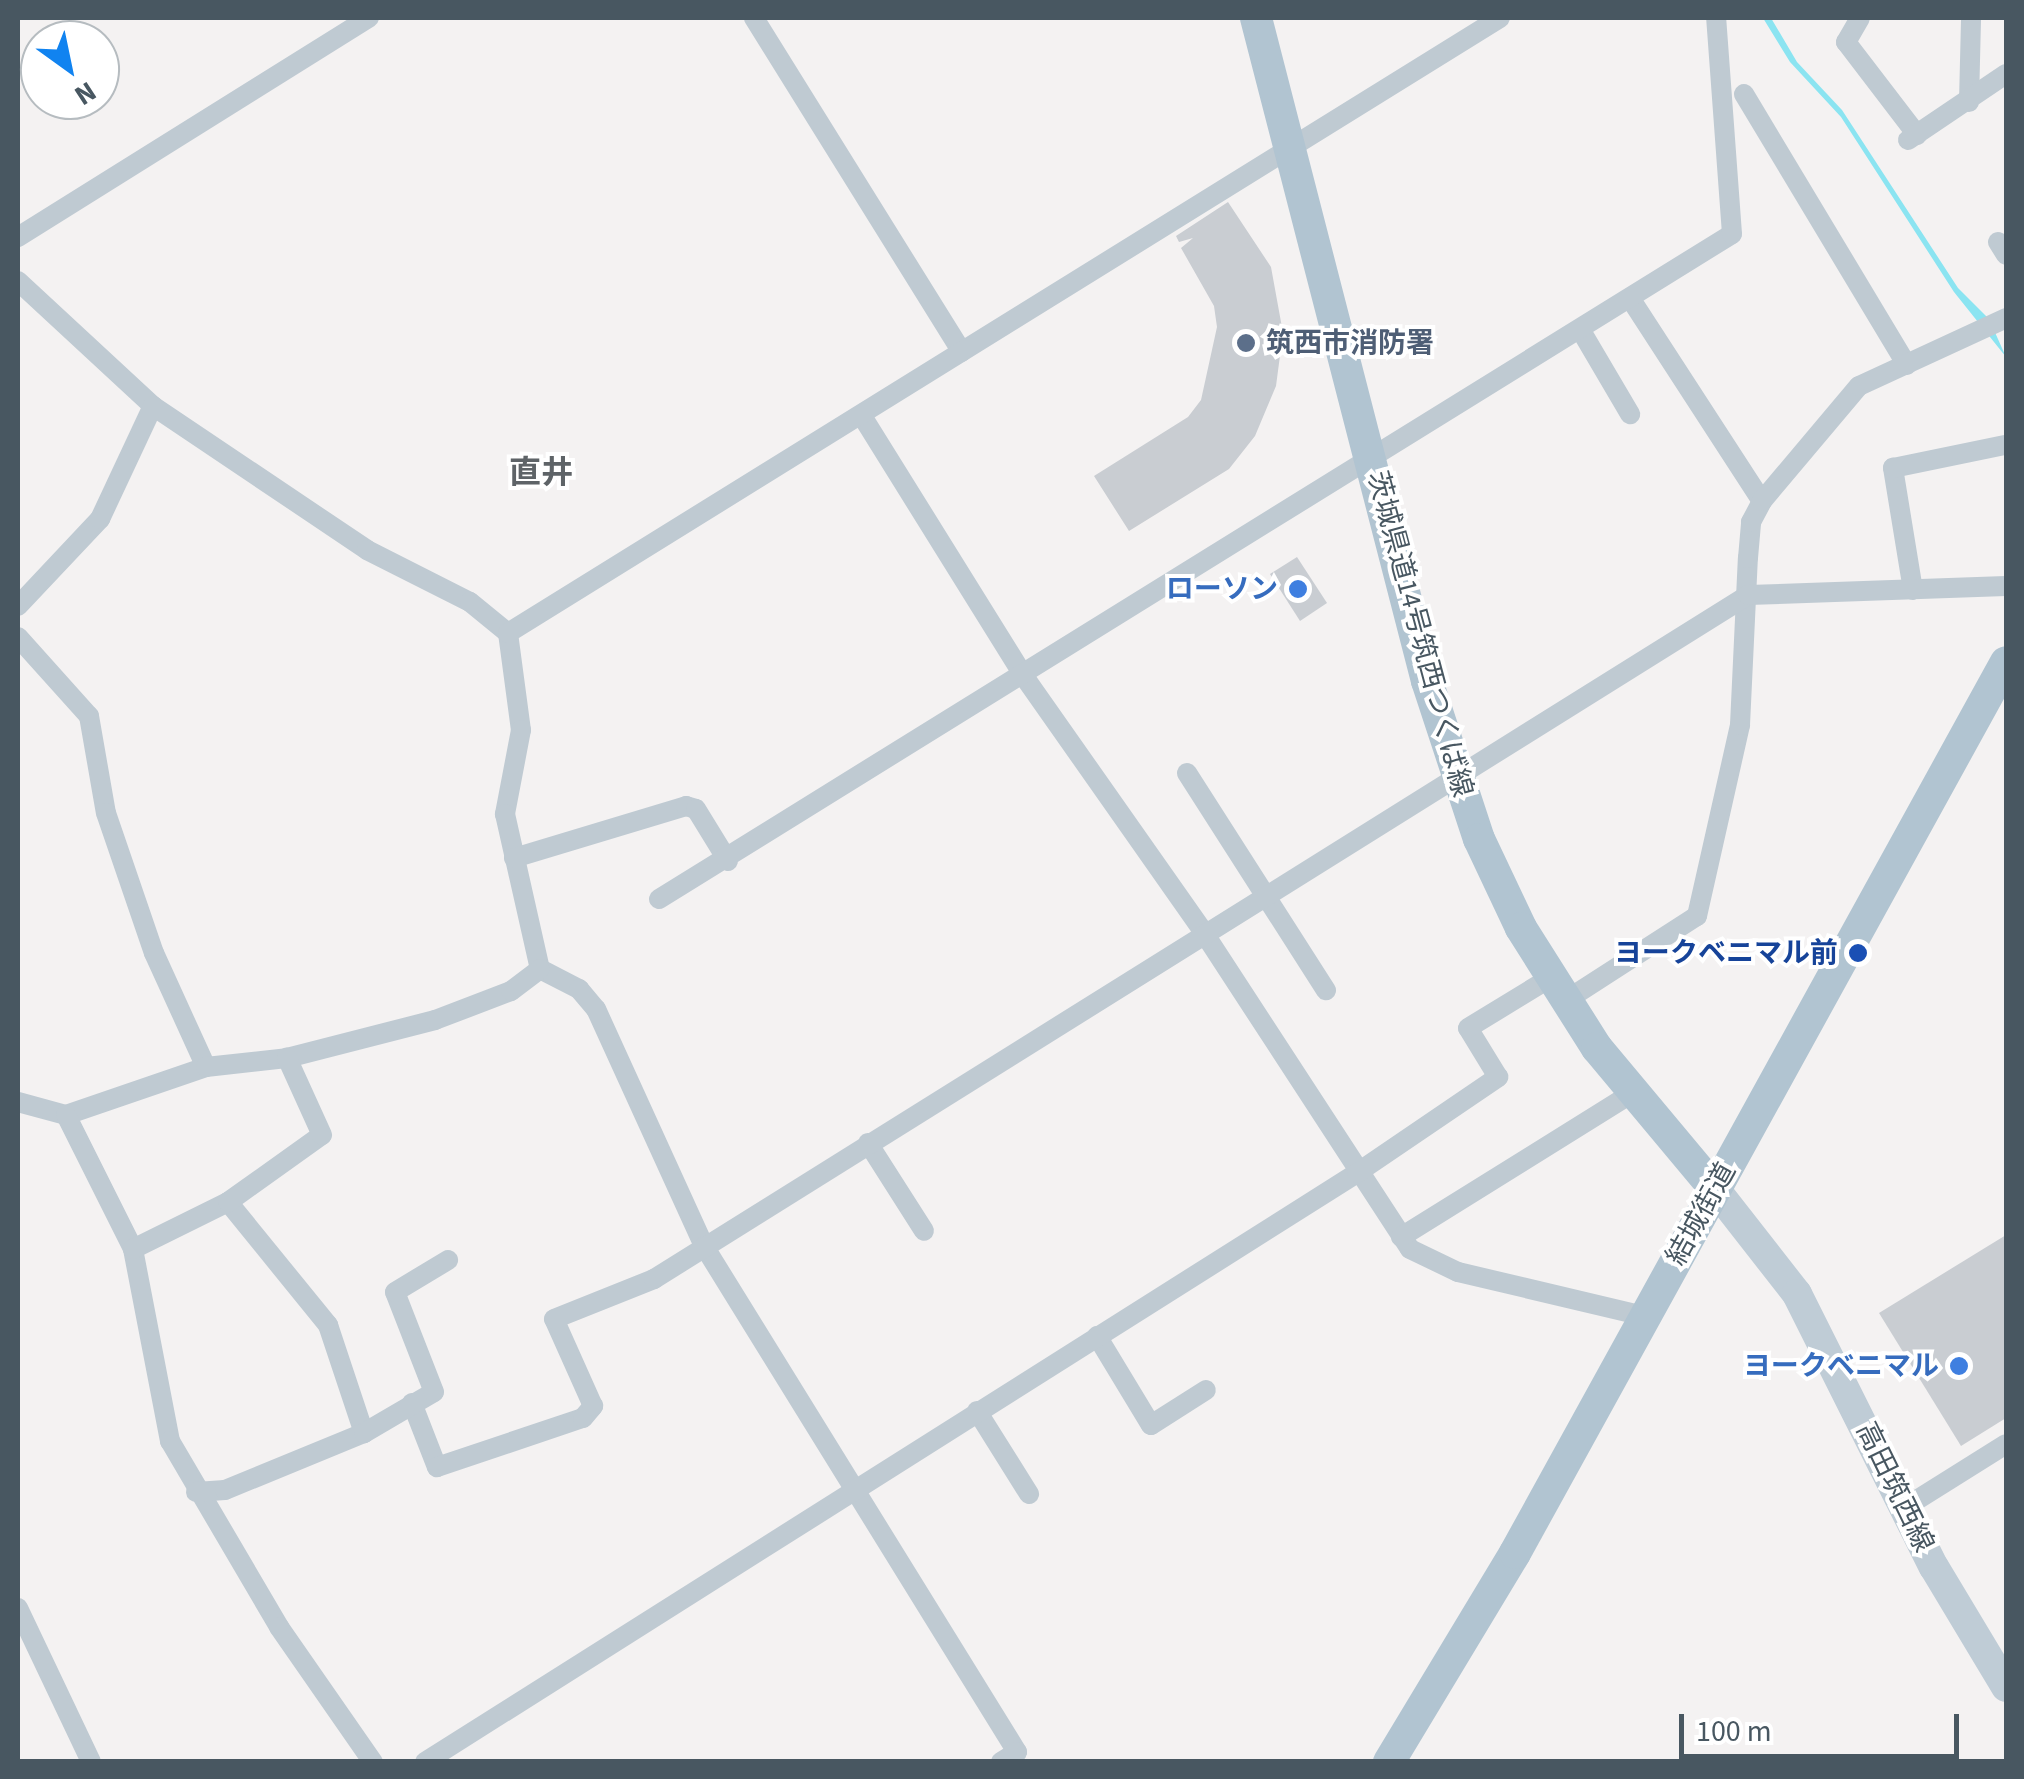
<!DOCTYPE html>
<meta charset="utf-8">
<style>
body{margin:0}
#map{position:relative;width:2024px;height:1779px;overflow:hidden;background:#f4f2f2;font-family:"Source Sans 3","Noto Sans JP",sans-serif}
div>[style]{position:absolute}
.water>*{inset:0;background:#8be4f1}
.building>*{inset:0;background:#c9cdd2}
.minor>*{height:20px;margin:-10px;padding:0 10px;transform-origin:10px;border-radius:10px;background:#bfcad2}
.secondary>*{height:30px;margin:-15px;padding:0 15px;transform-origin:15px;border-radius:15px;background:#bfccd6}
.primary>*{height:32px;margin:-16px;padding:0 16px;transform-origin:16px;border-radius:16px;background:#b1c4d1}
.dots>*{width:28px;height:28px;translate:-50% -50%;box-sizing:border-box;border:5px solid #fff;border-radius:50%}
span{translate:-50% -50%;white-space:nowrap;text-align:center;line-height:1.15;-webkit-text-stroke:8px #fff;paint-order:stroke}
.service-label{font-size:28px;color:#4e5e75;font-weight:700}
.left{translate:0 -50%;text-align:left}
.shop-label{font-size:28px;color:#366cbe;font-weight:700}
.right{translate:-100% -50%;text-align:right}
.street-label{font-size:28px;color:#485761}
.transit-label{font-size:28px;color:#164399;font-weight:700}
.quarter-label{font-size:32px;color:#5e6367;font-weight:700}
.frame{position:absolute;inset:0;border:20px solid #485761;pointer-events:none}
.north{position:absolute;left:20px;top:20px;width:100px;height:100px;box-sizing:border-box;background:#fff;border:2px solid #b6bcc0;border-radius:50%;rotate:147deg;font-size:28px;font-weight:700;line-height:40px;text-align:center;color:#485761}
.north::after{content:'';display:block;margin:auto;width:35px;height:45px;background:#1183f0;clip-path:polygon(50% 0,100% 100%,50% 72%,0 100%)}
.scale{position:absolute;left:1679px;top:1714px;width:280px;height:45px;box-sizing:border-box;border:5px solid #485761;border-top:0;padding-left:12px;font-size:30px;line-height:35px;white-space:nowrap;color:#485761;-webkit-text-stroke:8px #fff;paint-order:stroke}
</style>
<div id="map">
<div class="water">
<i style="clip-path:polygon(1763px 18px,1771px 18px,1797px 62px,1842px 110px,1958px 288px,1989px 319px,2006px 357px,1954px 292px,1841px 117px,1790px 62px)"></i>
</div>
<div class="building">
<i style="clip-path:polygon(1228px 202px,1271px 267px,1283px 333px,1276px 386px,1255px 436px,1229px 469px,1129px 531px,1094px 476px,1188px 417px,1201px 400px,1217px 327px,1214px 306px,1181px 248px,1193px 238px,1179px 242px,1176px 236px)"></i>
<i style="clip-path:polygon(1297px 557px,1327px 603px,1300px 621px,1270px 574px)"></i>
<i style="clip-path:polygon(2006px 1235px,2006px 1418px,1961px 1446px,1879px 1313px)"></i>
</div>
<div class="minor">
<i style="left:754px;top:18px;width:393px;rotate:58.1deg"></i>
<i style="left:1860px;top:18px;width:28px;rotate:120deg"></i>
<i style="left:1846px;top:42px;width:117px;rotate:52.6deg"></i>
<i style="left:1744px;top:94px;width:316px;rotate:59deg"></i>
<i style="left:1969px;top:102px;width:84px;rotate:-88.6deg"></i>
<i style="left:1908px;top:140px;width:118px;rotate:-34deg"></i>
<i style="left:18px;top:237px;width:414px;rotate:-32deg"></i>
<i style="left:1998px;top:242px;width:15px;rotate:58deg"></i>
<i style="left:18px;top:281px;width:184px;rotate:42.8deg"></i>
<i style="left:153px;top:406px;width:258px;rotate:33.9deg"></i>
<i style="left:367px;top:550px;width:115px;rotate:26.8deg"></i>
<i style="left:470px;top:602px;width:49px;rotate:39.2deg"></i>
<i style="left:508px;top:633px;width:98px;rotate:82.4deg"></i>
<i style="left:521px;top:730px;width:86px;rotate:100.8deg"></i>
<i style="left:505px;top:814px;width:159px;rotate:77.3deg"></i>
<i style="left:1630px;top:298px;width:242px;rotate:57deg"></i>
<i style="left:1580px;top:329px;width:99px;rotate:59.5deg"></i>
<i style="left:862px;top:416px;width:305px;rotate:58.1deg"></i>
<i style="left:1023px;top:675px;width:315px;rotate:54.9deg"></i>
<i style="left:1204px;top:933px;width:377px;rotate:56.9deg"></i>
<i style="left:1410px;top:1249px;width:53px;rotate:25.6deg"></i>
<i style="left:1458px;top:1272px;width:191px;rotate:13.3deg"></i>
<i style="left:1913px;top:590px;width:124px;rotate:-99.3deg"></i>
<i style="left:1893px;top:468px;width:114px;rotate:-11.6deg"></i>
<i style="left:18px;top:606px;width:120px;rotate:-46.7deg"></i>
<i style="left:100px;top:519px;width:125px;rotate:-64.9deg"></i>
<i style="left:508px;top:633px;width:1167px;rotate:-31.8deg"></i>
<i style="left:18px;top:637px;width:106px;rotate:48.1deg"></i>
<i style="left:89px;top:716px;width:98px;rotate:80.1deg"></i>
<i style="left:106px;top:813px;width:148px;rotate:71.1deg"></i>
<i style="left:154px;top:953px;width:125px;rotate:65.5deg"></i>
<i style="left:1187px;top:773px;width:258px;rotate:57.4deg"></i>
<i style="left:514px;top:858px;width:180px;rotate:-16.8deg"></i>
<i style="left:686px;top:806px;width:10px;rotate:17deg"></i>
<i style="left:696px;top:809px;width:61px;rotate:58.4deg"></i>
<i style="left:659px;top:899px;width:1262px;rotate:-31.79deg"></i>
<i style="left:1732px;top:234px;width:217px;rotate:-94.2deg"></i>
<i style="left:540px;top:969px;width:44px;rotate:27.1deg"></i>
<i style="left:579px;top:989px;width:26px;rotate:50deg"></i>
<i style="left:596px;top:1009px;width:260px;rotate:65.5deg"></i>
<i style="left:704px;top:1246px;width:595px;rotate:58.26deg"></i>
<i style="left:1017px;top:1752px;width:19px;rotate:148deg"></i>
<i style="left:1565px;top:1001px;width:157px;rotate:-32.8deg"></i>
<i style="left:1697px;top:916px;width:196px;rotate:-77.3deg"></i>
<i style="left:1740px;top:725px;width:167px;rotate:-87.3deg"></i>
<i style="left:1748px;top:558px;width:36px;rotate:-85deg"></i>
<i style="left:1751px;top:522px;width:24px;rotate:-62deg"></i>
<i style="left:1762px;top:501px;width:150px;rotate:-49.9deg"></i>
<i style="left:1859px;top:386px;width:162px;rotate:-24.8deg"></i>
<i style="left:18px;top:1102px;width:50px;rotate:15.2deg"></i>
<i style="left:66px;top:1115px;width:148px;rotate:-18.9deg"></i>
<i style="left:206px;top:1067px;width:81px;rotate:-6.3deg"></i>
<i style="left:287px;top:1058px;width:153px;rotate:-14.4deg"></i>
<i style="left:435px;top:1020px;width:81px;rotate:-20.9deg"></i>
<i style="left:511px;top:991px;width:36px;rotate:-37deg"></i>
<i style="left:66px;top:1115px;width:150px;rotate:63.4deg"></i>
<i style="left:133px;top:1249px;width:196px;rotate:79.1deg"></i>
<i style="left:170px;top:1441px;width:216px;rotate:59.6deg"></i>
<i style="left:279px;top:1627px;width:165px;rotate:55.2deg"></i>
<i style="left:868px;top:1143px;width:104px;rotate:57.5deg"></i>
<i style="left:228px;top:1202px;width:159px;rotate:50.9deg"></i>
<i style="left:328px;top:1325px;width:114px;rotate:71.6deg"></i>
<i style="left:1401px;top:1237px;width:271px;rotate:-31.9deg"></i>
<i style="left:133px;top:1249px;width:106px;rotate:-26.3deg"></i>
<i style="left:228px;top:1202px;width:115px;rotate:-35.5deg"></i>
<i style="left:322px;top:1135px;width:85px;rotate:-114.4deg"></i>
<i style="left:1097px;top:1336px;width:104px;rotate:58.8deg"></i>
<i style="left:1151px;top:1425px;width:65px;rotate:-32.5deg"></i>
<i style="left:412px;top:1403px;width:69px;rotate:68.7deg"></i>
<i style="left:437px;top:1467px;width:154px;rotate:-18.6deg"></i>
<i style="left:583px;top:1418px;width:16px;rotate:-50deg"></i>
<i style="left:593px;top:1406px;width:95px;rotate:-114.1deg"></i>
<i style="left:554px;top:1319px;width:108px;rotate:-21.8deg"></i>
<i style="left:654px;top:1279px;width:1290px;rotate:-32.01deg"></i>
<i style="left:1748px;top:595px;width:258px;rotate:-2deg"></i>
<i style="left:977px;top:1411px;width:98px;rotate:57.9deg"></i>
<i style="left:196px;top:1492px;width:29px;rotate:-4deg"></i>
<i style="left:225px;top:1490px;width:150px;rotate:-22.3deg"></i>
<i style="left:364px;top:1433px;width:81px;rotate:-30.4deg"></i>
<i style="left:434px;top:1392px;width:107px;rotate:-111.3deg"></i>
<i style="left:395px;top:1292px;width:62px;rotate:-31.1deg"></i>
<i style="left:1904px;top:1508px;width:120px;rotate:-32.1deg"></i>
<i style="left:18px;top:1608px;width:170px;rotate:64.6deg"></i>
<i style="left:425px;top:1762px;width:1103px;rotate:-32.29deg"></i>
<i style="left:1357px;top:1173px;width:171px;rotate:-34.2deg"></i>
<i style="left:1498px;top:1077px;width:57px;rotate:-121.5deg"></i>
<i style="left:1468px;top:1028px;width:96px;rotate:-31.4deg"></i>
</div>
<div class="secondary">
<i style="left:1715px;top:1189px;width:133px;rotate:52deg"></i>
<i style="left:1797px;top:1294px;width:305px;rotate:63.4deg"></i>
<i style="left:1934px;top:1567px;width:140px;rotate:59deg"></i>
</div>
<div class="primary">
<i style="left:1256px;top:18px;width:685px;rotate:75.54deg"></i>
<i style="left:1427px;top:681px;width:166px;rotate:71.8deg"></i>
<i style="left:1479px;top:839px;width:98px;rotate:64.7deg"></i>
<i style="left:1521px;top:928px;width:142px;rotate:57.7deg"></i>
<i style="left:1597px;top:1048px;width:184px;rotate:50.1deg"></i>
<i style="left:1389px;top:1762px;width:244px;rotate:-58.9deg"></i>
<i style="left:1515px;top:1553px;width:1017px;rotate:-61.14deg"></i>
</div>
<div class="dots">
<i style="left:1246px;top:343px;background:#5c6f8a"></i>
<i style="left:1298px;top:589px;background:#3f7fe0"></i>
<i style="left:1858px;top:953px;background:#1a4fb4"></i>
<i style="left:1959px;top:1366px;background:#3f7fe0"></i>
</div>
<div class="service-label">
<span class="left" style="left:1266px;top:343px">筑西市消防署</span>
</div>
<div class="shop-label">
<span class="right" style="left:1278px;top:589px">ローソン</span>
<span class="right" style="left:1939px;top:1366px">ヨークベニマル</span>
</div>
<div class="street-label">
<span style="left:1420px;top:634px;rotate:75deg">茨城県道14号筑西つくば線</span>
<span style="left:1701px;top:1214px;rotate:-61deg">結城街道</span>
<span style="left:1895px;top:1487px;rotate:64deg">高田筑西線</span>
</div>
<div class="transit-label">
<span class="right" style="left:1838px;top:953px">ヨークベニマル前</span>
</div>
<div class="quarter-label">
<span style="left:541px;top:473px">直井</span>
</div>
<div class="frame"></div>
<div class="north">N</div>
<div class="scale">100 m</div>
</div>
